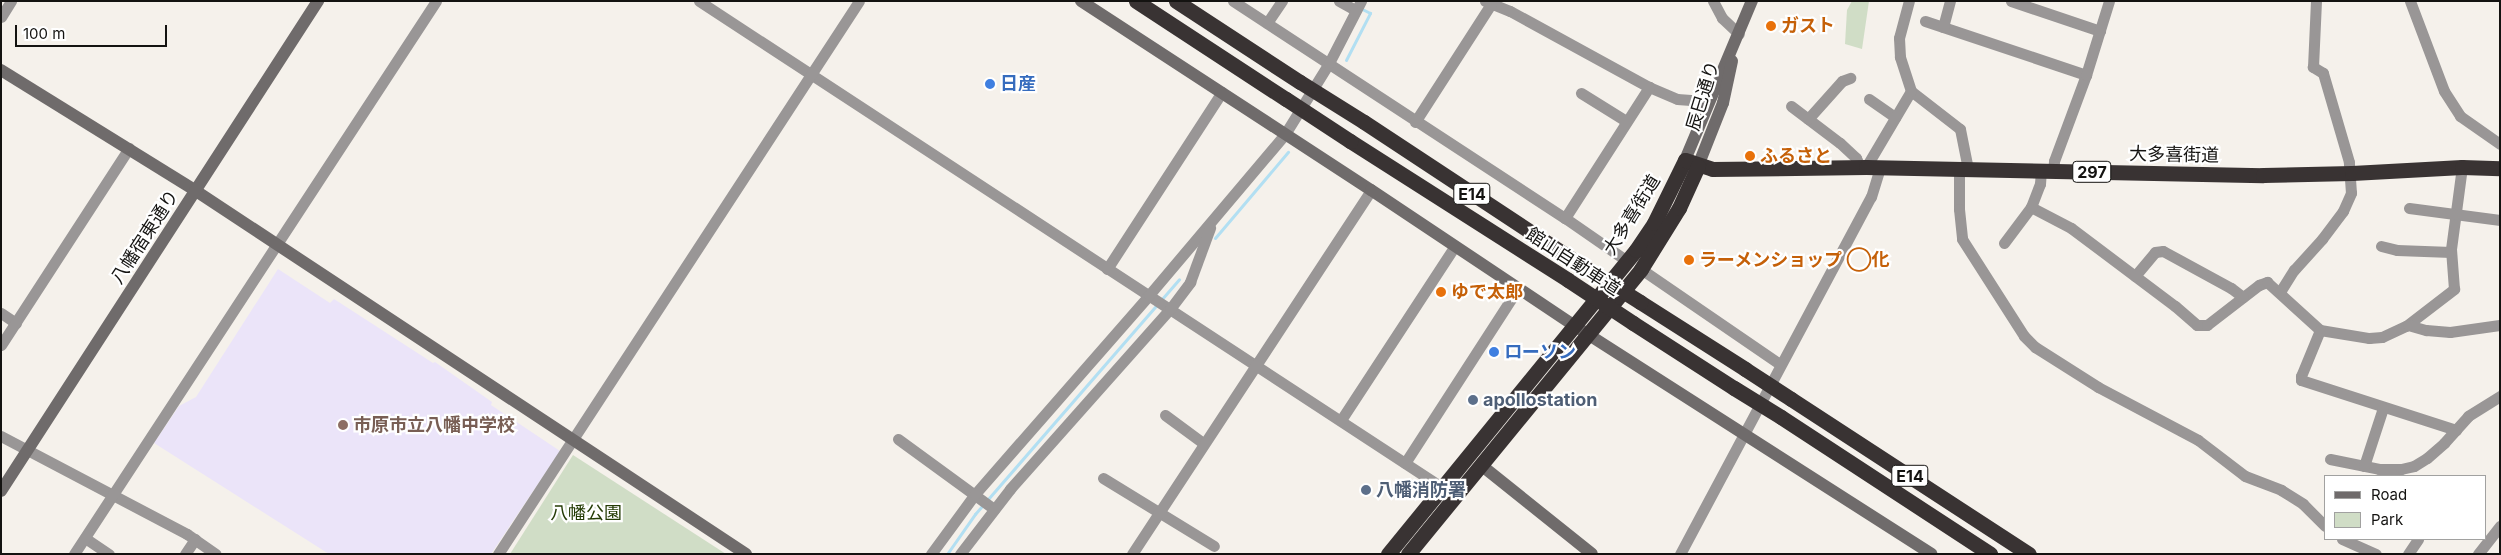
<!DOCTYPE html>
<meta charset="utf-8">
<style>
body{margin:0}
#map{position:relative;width:2501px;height:555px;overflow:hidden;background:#f5f1eb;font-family:Inter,"Noto Sans JP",sans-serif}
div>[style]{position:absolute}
.education>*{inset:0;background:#ebe4f9}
.green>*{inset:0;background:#d0ddc6}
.stream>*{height:3px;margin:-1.5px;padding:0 1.5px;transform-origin:1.5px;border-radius:1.5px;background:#b2dff2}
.street>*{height:11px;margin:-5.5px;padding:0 5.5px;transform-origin:5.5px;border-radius:5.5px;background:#999696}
.secondary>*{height:12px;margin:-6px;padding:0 6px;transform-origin:6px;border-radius:6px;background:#6f6b6b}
.highway>*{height:15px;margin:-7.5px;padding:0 7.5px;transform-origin:7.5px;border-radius:7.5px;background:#393333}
.highway-bridge>*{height:15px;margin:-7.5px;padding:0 7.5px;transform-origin:7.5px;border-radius:7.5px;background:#393333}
.dots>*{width:14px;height:14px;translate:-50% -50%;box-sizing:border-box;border:2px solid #fff;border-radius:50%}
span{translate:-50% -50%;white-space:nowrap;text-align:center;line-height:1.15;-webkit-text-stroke:4.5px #fff;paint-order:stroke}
.shield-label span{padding:1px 4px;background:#fff;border:1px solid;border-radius:4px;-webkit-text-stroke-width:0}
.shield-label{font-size:16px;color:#141311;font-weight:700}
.food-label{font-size:18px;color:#c56008;font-weight:700}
.left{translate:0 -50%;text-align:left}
.shop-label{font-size:18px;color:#366cbe;font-weight:700}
.street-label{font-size:18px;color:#141311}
.service-label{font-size:18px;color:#4e5e75;font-weight:700}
.education-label{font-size:18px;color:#785e54;font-weight:700}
.park-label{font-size:18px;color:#243c05}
.frame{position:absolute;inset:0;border:2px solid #141311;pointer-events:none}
.legend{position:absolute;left:2324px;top:475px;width:162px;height:65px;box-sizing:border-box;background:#fff;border:1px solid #a1a1a0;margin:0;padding:6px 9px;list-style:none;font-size:15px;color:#141311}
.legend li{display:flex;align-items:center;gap:10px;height:25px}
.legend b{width:25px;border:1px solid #a1a1a0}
.scale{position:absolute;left:15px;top:25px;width:152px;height:22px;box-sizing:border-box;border:2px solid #141311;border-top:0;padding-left:6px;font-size:15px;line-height:18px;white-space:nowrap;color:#141311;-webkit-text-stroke:4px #fff;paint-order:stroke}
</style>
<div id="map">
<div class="education">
<i style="clip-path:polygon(278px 269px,330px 303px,334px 299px,433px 363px,435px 362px,492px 402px,491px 405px,560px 451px,491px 554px,329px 554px,154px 443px,179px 406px,196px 397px)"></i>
</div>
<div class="green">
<i style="clip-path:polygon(1852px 1px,1869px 1px,1862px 49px,1845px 44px,1847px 10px)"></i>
<i style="clip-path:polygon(573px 455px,726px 554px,510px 554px)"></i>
</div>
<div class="stream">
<i style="left:1346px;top:60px;width:53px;rotate:-62.9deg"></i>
<i style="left:1370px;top:13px;width:11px;rotate:-153deg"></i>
<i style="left:1215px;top:238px;width:113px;rotate:-49.7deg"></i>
<i style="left:947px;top:554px;width:49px;rotate:-55deg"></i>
<i style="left:975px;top:514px;width:311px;rotate:-49deg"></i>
</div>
<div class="street">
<i style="left:699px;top:1px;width:889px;rotate:33.21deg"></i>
<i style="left:1233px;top:1px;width:397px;rotate:33.2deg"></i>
<i style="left:1565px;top:218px;width:75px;rotate:34.7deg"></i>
<i style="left:1339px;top:1px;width:18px;rotate:29deg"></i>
<i style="left:1485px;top:1px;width:27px;rotate:22deg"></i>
<i style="left:1510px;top:11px;width:158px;rotate:28.7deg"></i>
<i style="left:1649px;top:87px;width:30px;rotate:23deg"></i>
<i style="left:1677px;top:99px;width:31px;rotate:4deg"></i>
<i style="left:1713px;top:1px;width:19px;rotate:62deg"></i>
<i style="left:1722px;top:18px;width:23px;rotate:43deg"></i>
<i style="left:2011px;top:1px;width:94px;rotate:18.6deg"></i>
<i style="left:2410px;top:1px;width:96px;rotate:69.3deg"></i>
<i style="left:2444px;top:91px;width:30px;rotate:57deg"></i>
<i style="left:2460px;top:116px;width:49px;rotate:35deg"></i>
<i style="left:1px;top:17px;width:19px;rotate:-58deg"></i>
<i style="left:1925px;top:21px;width:170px;rotate:18.5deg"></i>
<i style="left:1267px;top:23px;width:27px;rotate:-56deg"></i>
<i style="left:1943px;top:27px;width:27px;rotate:-75deg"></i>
<i style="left:1911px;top:91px;width:62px;rotate:37.8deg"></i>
<i style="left:1960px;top:129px;width:41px;rotate:78.7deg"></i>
<i style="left:1581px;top:93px;width:53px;rotate:31.9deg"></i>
<i style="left:1869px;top:99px;width:32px;rotate:35deg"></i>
<i style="left:1791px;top:106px;width:61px;rotate:37.1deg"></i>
<i style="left:1840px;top:143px;width:22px;rotate:43deg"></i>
<i style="left:1856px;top:158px;width:10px;rotate:66deg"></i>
<i style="left:1808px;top:119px;width:51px;rotate:-48.2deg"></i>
<i style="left:1842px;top:81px;width:9px;rotate:-21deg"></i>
<i style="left:1415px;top:122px;width:140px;rotate:-57.2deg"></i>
<i style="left:1866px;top:167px;width:88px;rotate:-59.4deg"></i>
<i style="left:1911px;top:91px;width:36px;rotate:-108deg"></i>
<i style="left:1900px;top:57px;width:19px;rotate:-93deg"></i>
<i style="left:1899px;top:38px;width:38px;rotate:-75deg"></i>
<i style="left:1959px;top:169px;width:40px;rotate:90deg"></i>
<i style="left:1959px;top:209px;width:30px;rotate:84deg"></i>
<i style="left:1962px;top:239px;width:115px;rotate:57.4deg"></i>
<i style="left:2024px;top:336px;width:16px;rotate:45deg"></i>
<i style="left:2035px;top:347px;width:75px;rotate:32.4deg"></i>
<i style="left:2098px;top:387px;width:113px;rotate:27.9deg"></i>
<i style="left:2198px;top:440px;width:59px;rotate:37.5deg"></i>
<i style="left:2245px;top:476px;width:39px;rotate:21deg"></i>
<i style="left:2281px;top:490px;width:26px;rotate:32deg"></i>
<i style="left:2303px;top:504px;width:31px;rotate:45deg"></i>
<i style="left:2053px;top:171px;width:10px;rotate:-84deg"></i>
<i style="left:2054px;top:161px;width:92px;rotate:-69.6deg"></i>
<i style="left:2086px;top:75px;width:77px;rotate:-72.7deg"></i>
<i style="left:2031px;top:207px;width:45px;rotate:27.7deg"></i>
<i style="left:2071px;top:228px;width:130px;rotate:36.9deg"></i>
<i style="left:2175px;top:306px;width:29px;rotate:41deg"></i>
<i style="left:2197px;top:325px;width:10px"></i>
<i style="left:2207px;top:325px;width:66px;rotate:-37.6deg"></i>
<i style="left:2259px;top:285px;width:9px;rotate:-21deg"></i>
<i style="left:2267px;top:282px;width:72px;rotate:42.2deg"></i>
<i style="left:2320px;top:330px;width:50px;rotate:9.3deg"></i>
<i style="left:2369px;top:338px;width:13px;rotate:-4deg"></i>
<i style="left:2382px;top:337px;width:26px;rotate:-25deg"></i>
<i style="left:2406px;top:326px;width:61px;rotate:-37.6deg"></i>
<i style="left:2454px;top:289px;width:40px;rotate:-94.3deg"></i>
<i style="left:2451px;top:249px;width:83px;rotate:-82.4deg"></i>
<i style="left:2409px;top:208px;width:92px;rotate:7.5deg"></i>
<i style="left:1565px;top:218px;width:156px;rotate:-57.3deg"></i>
<i style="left:2004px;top:243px;width:45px;rotate:-53.1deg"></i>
<i style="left:2031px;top:207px;width:25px;rotate:-69deg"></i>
<i style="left:2040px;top:184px;width:14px;rotate:-86deg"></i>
<i style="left:2381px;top:246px;width:16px;rotate:14deg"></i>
<i style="left:2397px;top:250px;width:54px;rotate:2.1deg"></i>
<i style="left:1107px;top:269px;width:211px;rotate:-57deg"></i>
<i style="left:1641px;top:269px;width:168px;rotate:34.4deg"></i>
<i style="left:2135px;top:276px;width:31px;rotate:-50deg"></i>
<i style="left:2155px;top:252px;width:8px;rotate:-7deg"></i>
<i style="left:2163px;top:251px;width:77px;rotate:28.6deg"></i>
<i style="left:2231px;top:288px;width:15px;rotate:37deg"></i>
<i style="left:2280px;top:292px;width:26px;rotate:-58deg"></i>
<i style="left:2294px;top:270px;width:42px;rotate:-47.9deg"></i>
<i style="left:2322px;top:239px;width:35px;rotate:-53deg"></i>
<i style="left:2343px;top:211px;width:20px;rotate:-66deg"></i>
<i style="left:2351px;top:193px;width:31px;rotate:-94deg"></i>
<i style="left:2349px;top:162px;width:93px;rotate:-106.3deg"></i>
<i style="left:2323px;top:73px;width:12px;rotate:-149deg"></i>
<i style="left:2313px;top:67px;width:66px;rotate:-87.4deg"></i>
<i style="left:1px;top:313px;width:18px;rotate:34deg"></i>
<i style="left:2408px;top:325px;width:19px;rotate:16deg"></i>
<i style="left:2426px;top:330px;width:24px;rotate:5deg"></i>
<i style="left:2450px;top:332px;width:50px;rotate:-8deg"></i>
<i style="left:2320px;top:330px;width:50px;rotate:112.4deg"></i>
<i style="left:2301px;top:376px;width:4px;rotate:90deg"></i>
<i style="left:2301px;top:380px;width:163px;rotate:17.9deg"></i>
<i style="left:1px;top:345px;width:235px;rotate:-57deg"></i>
<i style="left:1165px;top:415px;width:47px;rotate:36.4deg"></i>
<i style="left:1341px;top:420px;width:208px;rotate:-56.8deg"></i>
<i style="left:1px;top:436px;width:210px;rotate:27.8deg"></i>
<i style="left:187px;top:534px;width:35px;rotate:35deg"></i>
<i style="left:898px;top:439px;width:119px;rotate:36.1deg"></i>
<i style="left:2330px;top:459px;width:50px;rotate:11.5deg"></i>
<i style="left:2379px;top:469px;width:22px"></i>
<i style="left:2401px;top:469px;width:13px;rotate:-13deg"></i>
<i style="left:2414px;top:466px;width:15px;rotate:-32deg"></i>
<i style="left:2427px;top:458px;width:23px;rotate:-41deg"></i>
<i style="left:2444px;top:443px;width:36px;rotate:-48deg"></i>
<i style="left:2468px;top:416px;width:38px;rotate:-32deg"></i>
<i style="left:1405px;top:463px;width:208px;rotate:-57.1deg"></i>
<i style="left:2364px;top:466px;width:61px;rotate:-71.9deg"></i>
<i style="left:1103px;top:478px;width:130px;rotate:31.5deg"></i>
<i style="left:85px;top:538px;width:29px;rotate:34deg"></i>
<i style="left:2342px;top:539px;width:37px;rotate:24deg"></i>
<i style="left:74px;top:554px;width:661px;rotate:-56.79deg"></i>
<i style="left:185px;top:554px;width:18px;rotate:-56deg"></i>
<i style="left:498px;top:554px;width:660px;rotate:-56.86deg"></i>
<i style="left:931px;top:554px;width:74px;rotate:-53.7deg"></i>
<i style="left:975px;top:494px;width:264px;rotate:-48.8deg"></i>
<i style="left:1149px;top:295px;width:211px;rotate:-49.8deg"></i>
<i style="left:1285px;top:134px;width:84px;rotate:-58.2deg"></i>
<i style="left:1329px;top:63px;width:70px;rotate:-62.7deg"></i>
<i style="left:960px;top:554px;width:82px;rotate:-52.4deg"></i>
<i style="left:1010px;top:489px;width:241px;rotate:-48.4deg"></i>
<i style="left:1170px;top:309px;width:34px;rotate:-53deg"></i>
<i style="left:1190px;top:282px;width:58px;rotate:-69.7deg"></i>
<i style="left:1132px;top:554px;width:435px;rotate:-56.7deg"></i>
<i style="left:1680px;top:554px;width:405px;rotate:-61.9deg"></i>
<i style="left:1871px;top:197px;width:30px;rotate:-73deg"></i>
<i style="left:2408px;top:554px;width:18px;rotate:-56deg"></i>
<i style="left:2478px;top:554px;width:36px;rotate:-52deg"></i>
</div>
<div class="secondary">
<i style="left:1081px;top:1px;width:346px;rotate:33.1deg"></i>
<i style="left:1371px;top:190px;width:245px;rotate:33.7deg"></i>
<i style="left:1575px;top:326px;width:423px;rotate:32.6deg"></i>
<i style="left:1px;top:70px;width:229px;rotate:31.8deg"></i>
<i style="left:196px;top:191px;width:659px;rotate:33.42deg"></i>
<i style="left:1685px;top:160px;width:173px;rotate:-67.2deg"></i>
<i style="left:1698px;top:166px;width:68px;rotate:-68.4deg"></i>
<i style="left:1723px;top:103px;width:43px;rotate:-77.9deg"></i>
<i style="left:1481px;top:465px;width:142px;rotate:38.7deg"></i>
<i style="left:1px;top:491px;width:584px;rotate:-57.1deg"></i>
</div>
<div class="highway">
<i style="left:1136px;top:1px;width:179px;rotate:33.2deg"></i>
<i style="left:1176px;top:1px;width:148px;rotate:33.2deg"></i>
<i style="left:1364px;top:122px;width:260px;rotate:33.4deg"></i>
<i style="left:1350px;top:141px;width:259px;rotate:32.5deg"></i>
<i style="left:1640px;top:302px;width:125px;rotate:32.5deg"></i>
<i style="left:1633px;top:323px;width:120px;rotate:32.8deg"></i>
<i style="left:1791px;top:399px;width:284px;rotate:33.1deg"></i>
<i style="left:1781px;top:417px;width:250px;rotate:33.2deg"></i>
<i style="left:1388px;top:554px;width:392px;rotate:-50.8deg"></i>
<i style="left:1636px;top:250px;width:32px;rotate:-56deg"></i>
<i style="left:1654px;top:223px;width:70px;rotate:-63.8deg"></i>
<i style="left:1685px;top:160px;width:28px;rotate:18deg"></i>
<i style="left:1712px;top:169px;width:154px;rotate:-0.7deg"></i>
<i style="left:1866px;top:167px;width:397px;rotate:1.2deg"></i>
<i style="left:2263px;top:175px;width:89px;rotate:-1.3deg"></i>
<i style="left:2352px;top:173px;width:110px;rotate:-3.1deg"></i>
<i style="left:2462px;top:167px;width:38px;rotate:2deg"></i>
<i style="left:1408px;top:554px;width:368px;rotate:-50.7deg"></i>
<i style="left:1641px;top:269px;width:72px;rotate:-58.1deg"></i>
<i style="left:1679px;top:208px;width:46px;rotate:-65.7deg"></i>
</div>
<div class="highway-bridge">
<i style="left:1300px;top:82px;width:75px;rotate:32deg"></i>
<i style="left:1286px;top:99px;width:77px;rotate:33.3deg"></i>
<i style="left:1581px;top:265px;width:70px;rotate:32.1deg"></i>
<i style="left:1568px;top:280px;width:78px;rotate:33.5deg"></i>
<i style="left:1745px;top:369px;width:55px;rotate:33.1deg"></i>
<i style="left:1734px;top:388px;width:55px;rotate:31.7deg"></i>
</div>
<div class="dots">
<i style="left:1771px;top:26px;background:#e8710a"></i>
<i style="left:990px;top:84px;background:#3f7fe0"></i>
<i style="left:1750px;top:156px;background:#e8710a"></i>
<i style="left:1689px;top:260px;background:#e8710a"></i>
<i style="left:1441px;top:292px;background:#e8710a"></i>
<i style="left:1494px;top:352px;background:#3f7fe0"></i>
<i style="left:1473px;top:400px;background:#5c6f8a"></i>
<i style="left:343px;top:425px;background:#8d6e63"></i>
<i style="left:1366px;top:490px;background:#5c6f8a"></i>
</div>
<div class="shield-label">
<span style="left:2092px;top:172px">297</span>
<span style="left:1472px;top:194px">E14</span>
<span style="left:1910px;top:476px">E14</span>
</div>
<div class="food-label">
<span class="left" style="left:1781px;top:26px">ガスト</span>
<span class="left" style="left:1760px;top:156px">ふるさと</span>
<span class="left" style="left:1699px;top:260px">ラーメンショップ ◯化</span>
<span class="left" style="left:1451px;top:292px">ゆで太郎</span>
</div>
<div class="shop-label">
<span class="left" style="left:1000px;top:84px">日産</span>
<span class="left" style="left:1504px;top:352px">ローソン</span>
</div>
<div class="street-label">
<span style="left:1703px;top:96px;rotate:-73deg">辰巳通り</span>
<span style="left:2174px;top:155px;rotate:1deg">大多喜街道</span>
<span style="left:1632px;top:215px;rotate:-58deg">大多喜街道</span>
<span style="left:145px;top:237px;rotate:-57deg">八幡宿東通り</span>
<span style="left:1573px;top:262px;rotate:33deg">館山自動車道</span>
</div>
<div class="service-label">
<span class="left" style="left:1483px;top:400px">apollostation</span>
<span class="left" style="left:1376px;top:490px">八幡消防署</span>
</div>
<div class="education-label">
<span class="left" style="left:353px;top:425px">市原市立八幡中学校</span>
</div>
<div class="park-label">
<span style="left:586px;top:513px">八幡公園</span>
</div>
<div class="frame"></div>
<ul class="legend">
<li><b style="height:6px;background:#6f6b6b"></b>Road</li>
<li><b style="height:14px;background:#d0ddc6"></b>Park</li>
</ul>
<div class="scale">100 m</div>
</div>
